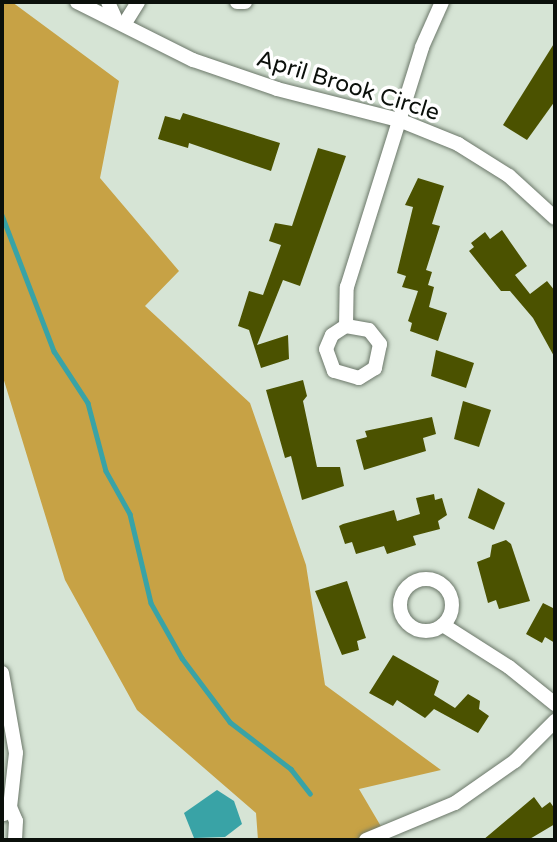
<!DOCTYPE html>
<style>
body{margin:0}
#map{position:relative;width:557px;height:842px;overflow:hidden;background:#d6e4d5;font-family:"Varela Round",sans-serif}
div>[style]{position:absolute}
.forest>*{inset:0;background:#c7a245}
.water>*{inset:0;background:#39a3a6}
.stream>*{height:4.5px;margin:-2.25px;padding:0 2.25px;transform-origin:2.25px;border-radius:2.25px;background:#39a3a6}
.building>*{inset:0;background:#4b5200}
.roads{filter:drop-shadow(0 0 2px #6b7769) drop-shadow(0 0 2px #6b7769)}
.street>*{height:14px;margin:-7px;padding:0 7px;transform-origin:7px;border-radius:7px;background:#fff}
.street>.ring{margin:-7px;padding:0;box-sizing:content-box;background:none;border:14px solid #fff;border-radius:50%}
span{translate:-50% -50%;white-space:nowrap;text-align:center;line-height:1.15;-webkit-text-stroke:7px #fff;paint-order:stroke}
.street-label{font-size:23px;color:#0b100b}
.frame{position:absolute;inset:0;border:4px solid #0b100b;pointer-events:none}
</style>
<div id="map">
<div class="forest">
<i style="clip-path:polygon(2px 2px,12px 2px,119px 81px,100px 178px,179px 271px,145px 306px,250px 403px,306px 565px,325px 685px,441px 770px,359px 789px,389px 840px,258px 840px,256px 813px,137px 710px,65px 580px,2px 374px)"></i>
</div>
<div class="water">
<i style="clip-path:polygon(217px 790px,234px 801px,242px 824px,225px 837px,194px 838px,184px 813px)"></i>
</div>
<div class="stream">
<i style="left:2px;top:215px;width:146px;rotate:69.1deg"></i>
<i style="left:54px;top:351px;width:62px;rotate:56.8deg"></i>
<i style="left:88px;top:403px;width:70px;rotate:75.2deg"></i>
<i style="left:106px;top:471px;width:49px;rotate:60.8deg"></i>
<i style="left:130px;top:514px;width:91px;rotate:76.7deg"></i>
<i style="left:151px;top:603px;width:63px;rotate:60.6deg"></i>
<i style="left:182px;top:658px;width:80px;rotate:53.1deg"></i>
<i style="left:230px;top:722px;width:77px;rotate:37.6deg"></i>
<i style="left:291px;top:769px;width:31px;rotate:52deg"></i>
</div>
<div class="building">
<i style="clip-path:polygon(555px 42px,555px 101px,527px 140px,503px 125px)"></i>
<i style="clip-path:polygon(183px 113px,280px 143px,271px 171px,189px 143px,188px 148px,158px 139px,165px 116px,180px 120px)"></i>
<i style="clip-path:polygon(318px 148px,346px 156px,300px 286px,283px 280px,257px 345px,288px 335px,289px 359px,261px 368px,249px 330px,238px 326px,249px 291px,263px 295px,281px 245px,269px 241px,275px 223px,292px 226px)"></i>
<i style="clip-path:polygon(418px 178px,444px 186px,432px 224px,440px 226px,426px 270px,432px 272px,428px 285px,434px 287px,429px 307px,447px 313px,438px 341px,410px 331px,412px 323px,408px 321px,418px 291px,402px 287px,406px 276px,397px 273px,413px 207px,405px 205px)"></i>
<i style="clip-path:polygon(502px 230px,527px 266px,515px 275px,530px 294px,547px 281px,555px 291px,555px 358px,533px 318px,510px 291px,501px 291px,469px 251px,474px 247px,471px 243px,485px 232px,490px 239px)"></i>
<i style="clip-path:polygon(436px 350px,474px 363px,466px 388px,431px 376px)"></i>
<i style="clip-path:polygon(303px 380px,307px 396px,303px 401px,317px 467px,340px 467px,344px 486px,302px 500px,291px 456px,285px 458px,266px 390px)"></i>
<i style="clip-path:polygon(463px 401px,491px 410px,479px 447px,454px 439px)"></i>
<i style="clip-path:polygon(432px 417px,436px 434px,423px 438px,426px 451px,364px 470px,356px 440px,367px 437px,365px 431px)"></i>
<i style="clip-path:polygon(478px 488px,505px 503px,494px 530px,468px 518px)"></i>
<i style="clip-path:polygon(434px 494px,435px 500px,442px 498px,447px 515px,438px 521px,440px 529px,413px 536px,416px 545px,387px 554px,384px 546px,356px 554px,352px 542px,345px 544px,339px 526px,343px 524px,394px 510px,397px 521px,420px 514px,416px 498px)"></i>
<i style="clip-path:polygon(506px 540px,511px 544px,530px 601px,499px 609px,496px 600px,488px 603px,477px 562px,490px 557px,492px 545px)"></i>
<i style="clip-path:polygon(347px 581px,366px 638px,357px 641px,359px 650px,342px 655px,315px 591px)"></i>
<i style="clip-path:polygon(543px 603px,555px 609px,555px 643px,545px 637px,542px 643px,526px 634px)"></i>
<i style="clip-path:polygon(393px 655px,439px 681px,434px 695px,455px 708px,468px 694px,480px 701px,479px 709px,489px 716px,478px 733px,434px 709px,425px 718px,397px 700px,393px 706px,369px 693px)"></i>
<i style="clip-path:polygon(534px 797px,542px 808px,550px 802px,555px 809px,555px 824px,528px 840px,483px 840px)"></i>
</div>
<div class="roads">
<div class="street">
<i style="left:77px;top:2px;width:130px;rotate:26.6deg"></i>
<i style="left:193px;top:60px;width:89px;rotate:19deg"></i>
<i style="left:277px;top:89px;width:126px;rotate:14.3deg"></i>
<i style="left:399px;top:120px;width:64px;rotate:22.1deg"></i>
<i style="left:458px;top:144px;width:60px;rotate:32.1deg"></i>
<i style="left:509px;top:176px;width:62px;rotate:42.4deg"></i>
<i style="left:108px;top:2px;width:17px;rotate:66deg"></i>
<i style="left:237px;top:2px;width:8px"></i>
<i style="left:125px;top:23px;width:25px;rotate:-58deg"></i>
<i style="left:346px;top:326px;width:23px;rotate:10deg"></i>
<i style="left:369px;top:330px;width:18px;rotate:52deg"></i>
<i style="left:380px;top:344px;width:25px;rotate:102deg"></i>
<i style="left:375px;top:368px;width:19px;rotate:148deg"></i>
<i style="left:359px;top:378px;width:26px;rotate:-164deg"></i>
<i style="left:334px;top:371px;width:23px;rotate:-110deg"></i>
<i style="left:326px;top:349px;width:15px;rotate:-67deg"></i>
<i style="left:332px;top:335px;width:17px;rotate:-33deg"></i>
<i style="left:346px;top:326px;width:39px;rotate:-89deg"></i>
<i style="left:347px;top:287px;width:251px;rotate:-72.6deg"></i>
<i style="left:422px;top:47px;width:49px;rotate:-66deg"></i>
<i class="ring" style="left:400px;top:579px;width:38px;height:38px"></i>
<i style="left:443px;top:625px;width:78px;rotate:32.5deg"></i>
<i style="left:509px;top:667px;width:59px;rotate:38.8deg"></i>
<i style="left:2px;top:673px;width:81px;rotate:80.1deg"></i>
<i style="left:16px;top:753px;width:54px;rotate:96.3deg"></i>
<i style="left:10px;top:807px;width:8px;rotate:180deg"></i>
<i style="left:4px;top:814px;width:9px;rotate:-49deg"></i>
<i style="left:10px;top:807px;width:15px;rotate:67deg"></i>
<i style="left:16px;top:821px;width:19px;rotate:93deg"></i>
<i style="left:366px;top:840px;width:96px;rotate:-22.6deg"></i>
<i style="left:455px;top:803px;width:73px;rotate:-35deg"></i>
<i style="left:515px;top:761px;width:57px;rotate:-45deg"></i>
</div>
</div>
<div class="street-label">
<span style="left:348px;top:86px;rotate:17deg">April Brook Circle</span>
</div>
<div class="frame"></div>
</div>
